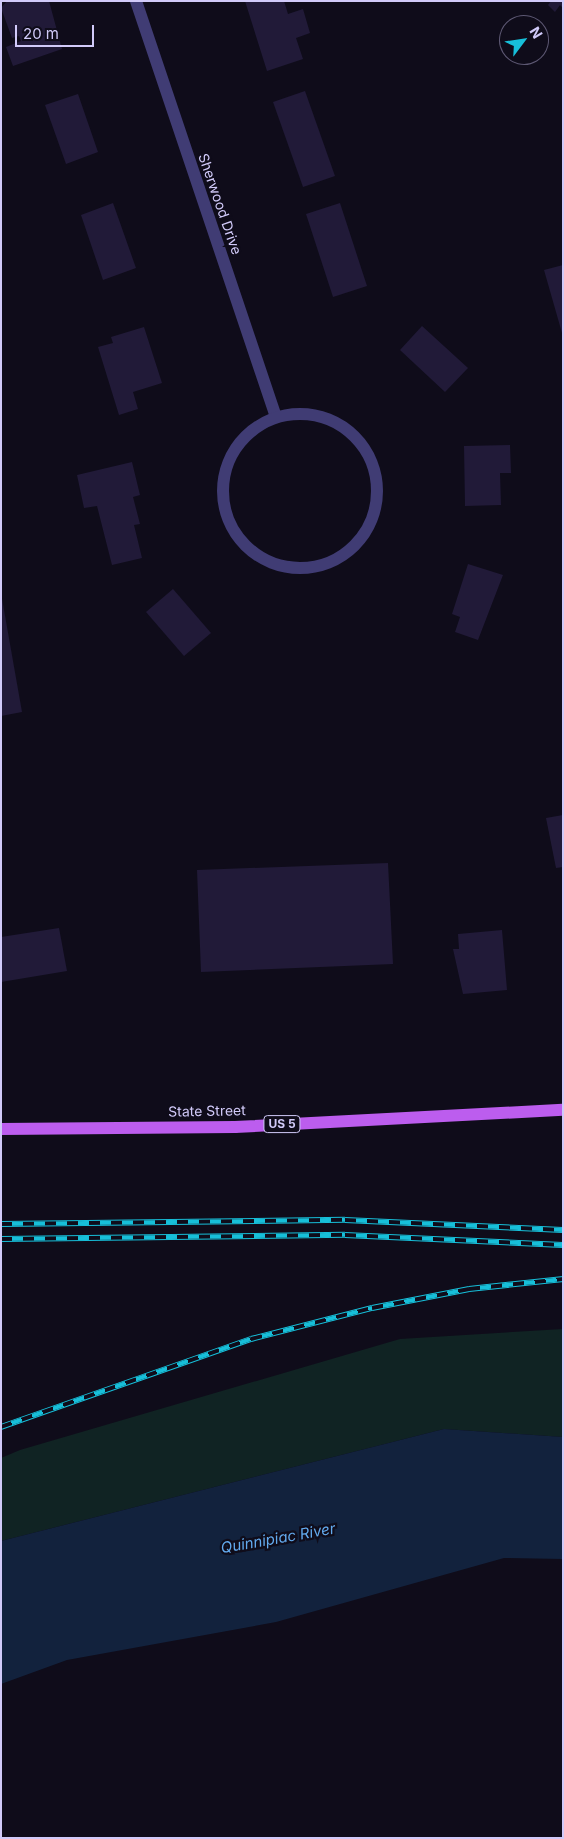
<!DOCTYPE html>
<style>
body{margin:0}
#map{position:relative;width:564px;height:1839px;overflow:hidden;background:#0f0c1a;font-family:Inter,sans-serif}
div>[style]{position:absolute}
.green>*{inset:0;background:#102323}
.water>*{inset:0;background:#12223d}
.building>*{inset:0;background:#211a38}
.street>*{height:12px;margin:-6px;padding:0 6px;transform-origin:6px;border-radius:6px;background:#403c74}
.street>.ring{margin:-6px;padding:0;box-sizing:content-box;background:none;border:12px solid #403c74;border-radius:50%}
.primary>*{height:12px;margin:-6px;padding:0 6px;transform-origin:6px;border-radius:6px;background:#bc5dee}
.rail>*{height:5.5px;margin-top:-2.75px;transform-origin:0;background:repeating-linear-gradient(90deg,#0f0c1a 0 11px,#17bfd9 0 22px);box-sizing:border-box;border-block:1px solid #17bfd9}
span{translate:-50% -50%;white-space:nowrap;text-align:center;line-height:1.15;-webkit-text-stroke:4.5px #0f0c1a;paint-order:stroke}
.shield-label span{padding:1px 4px;background:#0f0c1a;border:1px solid;border-radius:4px;-webkit-text-stroke-width:0}
.shield-label{font-size:12px;color:#d1caf9;font-weight:700}
.street-label{font-size:14px;color:#d1caf9}
.water-label{font-size:15px;color:#63aaee;font-style:italic}
.frame{position:absolute;inset:0;border:2px solid #d1caf9;pointer-events:none}
.north{position:absolute;left:499px;top:15px;width:50px;height:50px;box-sizing:border-box;background:#0f0c1a;border:1px solid #5d5873;border-radius:50%;rotate:59deg;font-size:14px;font-weight:700;line-height:20px;text-align:center;color:#d1caf9}
.north::after{content:'';display:block;margin:auto;width:18px;height:22px;background:#17bfd9;clip-path:polygon(50% 0,100% 100%,50% 72%,0 100%)}
.scale{position:absolute;left:15px;top:25px;width:79px;height:22px;box-sizing:border-box;border:2px solid #d1caf9;border-top:0;padding-left:6px;font-size:15px;line-height:18px;white-space:nowrap;color:#d1caf9;-webkit-text-stroke:4px #0f0c1a;paint-order:stroke}
</style>
<div id="map">
<div class="green">
<i style="clip-path:polygon(563px 1329px,563px 1437px,444px 1429px,1px 1541px,1px 1458px,20px 1450px,400px 1339px)"></i>
</div>
<div class="water">
<i style="clip-path:polygon(444px 1429px,563px 1437px,563px 1559px,504px 1558px,276px 1622px,67px 1660px,1px 1684px,1px 1541px)"></i>
</div>
<div class="building">
<i style="clip-path:polygon(7px 1px,49px 1px,62px 49px,13px 66px,6px 47px,21px 41px,19px 36px,12px 38px,1px 8px)"></i>
<i style="clip-path:polygon(245px 1px,284px 1px,288px 14px,303px 9px,310px 33px,296px 38px,303px 59px,267px 71px)"></i>
<i style="clip-path:polygon(551px 1px,563px 1px,563px 8px,560px 5px,555px 12px,548px 5px)"></i>
<i style="clip-path:polygon(305px 91px,335px 176px,303px 187px,273px 102px)"></i>
<i style="clip-path:polygon(78px 94px,98px 152px,66px 164px,45px 105px)"></i>
<i style="clip-path:polygon(113px 203px,136px 268px,103px 280px,81px 215px)"></i>
<i style="clip-path:polygon(340px 203px,367px 286px,333px 297px,306px 214px)"></i>
<i style="clip-path:polygon(563px 265px,563px 333px,562px 333px,544px 270px)"></i>
<i style="clip-path:polygon(422px 326px,468px 368px,445px 392px,400px 350px)"></i>
<i style="clip-path:polygon(144px 327px,162px 383px,133px 392px,138px 409px,119px 415px,98px 347px,113px 343px,111px 337px)"></i>
<i style="clip-path:polygon(510px 445px,511px 473px,500px 473px,501px 505px,465px 506px,464px 446px)"></i>
<i style="clip-path:polygon(132px 462px,140px 495px,133px 497px,140px 524px,134px 525px,142px 558px,112px 565px,97px 506px,84px 508px,77px 475px)"></i>
<i style="clip-path:polygon(468px 564px,503px 575px,478px 640px,455px 632px,460px 617px,452px 614px)"></i>
<i style="clip-path:polygon(173px 589px,211px 633px,184px 656px,146px 612px)"></i>
<i style="clip-path:polygon(1px 593px,22px 712px,1px 716px)"></i>
<i style="clip-path:polygon(563px 815px,563px 867px,556px 868px,546px 818px)"></i>
<i style="clip-path:polygon(388px 863px,393px 964px,201px 972px,197px 870px)"></i>
<i style="clip-path:polygon(59px 928px,67px 971px,1px 982px,1px 937px)"></i>
<i style="clip-path:polygon(502px 930px,507px 990px,463px 994px,453px 949px,459px 949px,458px 934px)"></i>
</div>
<div class="street">
<i style="left:136px;top:1px;width:438px;rotate:71.4deg"></i>
<i class="ring" style="left:223px;top:414px;width:142px;height:142px"></i>
</div>
<div class="primary">
<i style="left:1px;top:1129px;width:234px;rotate:-0.5deg"></i>
<i style="left:235px;top:1127px;width:328px;rotate:-3deg"></i>
</div>
<div class="rail">
<i style="left:1px;top:1224px;width:344px;rotate:-0.7deg"></i>
<i style="left:345px;top:1220px;width:218px;rotate:2.6deg"></i>
<i style="left:1px;top:1239px;width:344px;rotate:-0.7deg"></i>
<i style="left:345px;top:1235px;width:218px;rotate:2.6deg"></i>
<i style="left:1px;top:1427px;width:265px;rotate:-19.4deg"></i>
<i style="left:251px;top:1339px;width:125px;rotate:-14.4deg"></i>
<i style="left:372px;top:1308px;width:99px;rotate:-11.1deg"></i>
<i style="left:469px;top:1289px;width:95px;rotate:-6.1deg"></i>
</div>
<div class="shield-label">
<span style="left:282px;top:1124px">US 5</span>
</div>
<div class="street-label">
<span style="left:220px;top:204px;rotate:71deg">Sherwood Drive</span>
<span style="left:207px;top:1111px;rotate:-1deg">State Street</span>
</div>
<div class="water-label">
<span style="left:278px;top:1538px;rotate:-10deg">Quinnipiac River</span>
</div>
<div class="frame"></div>
<div class="north">N</div>
<div class="scale">20 m</div>
</div>
